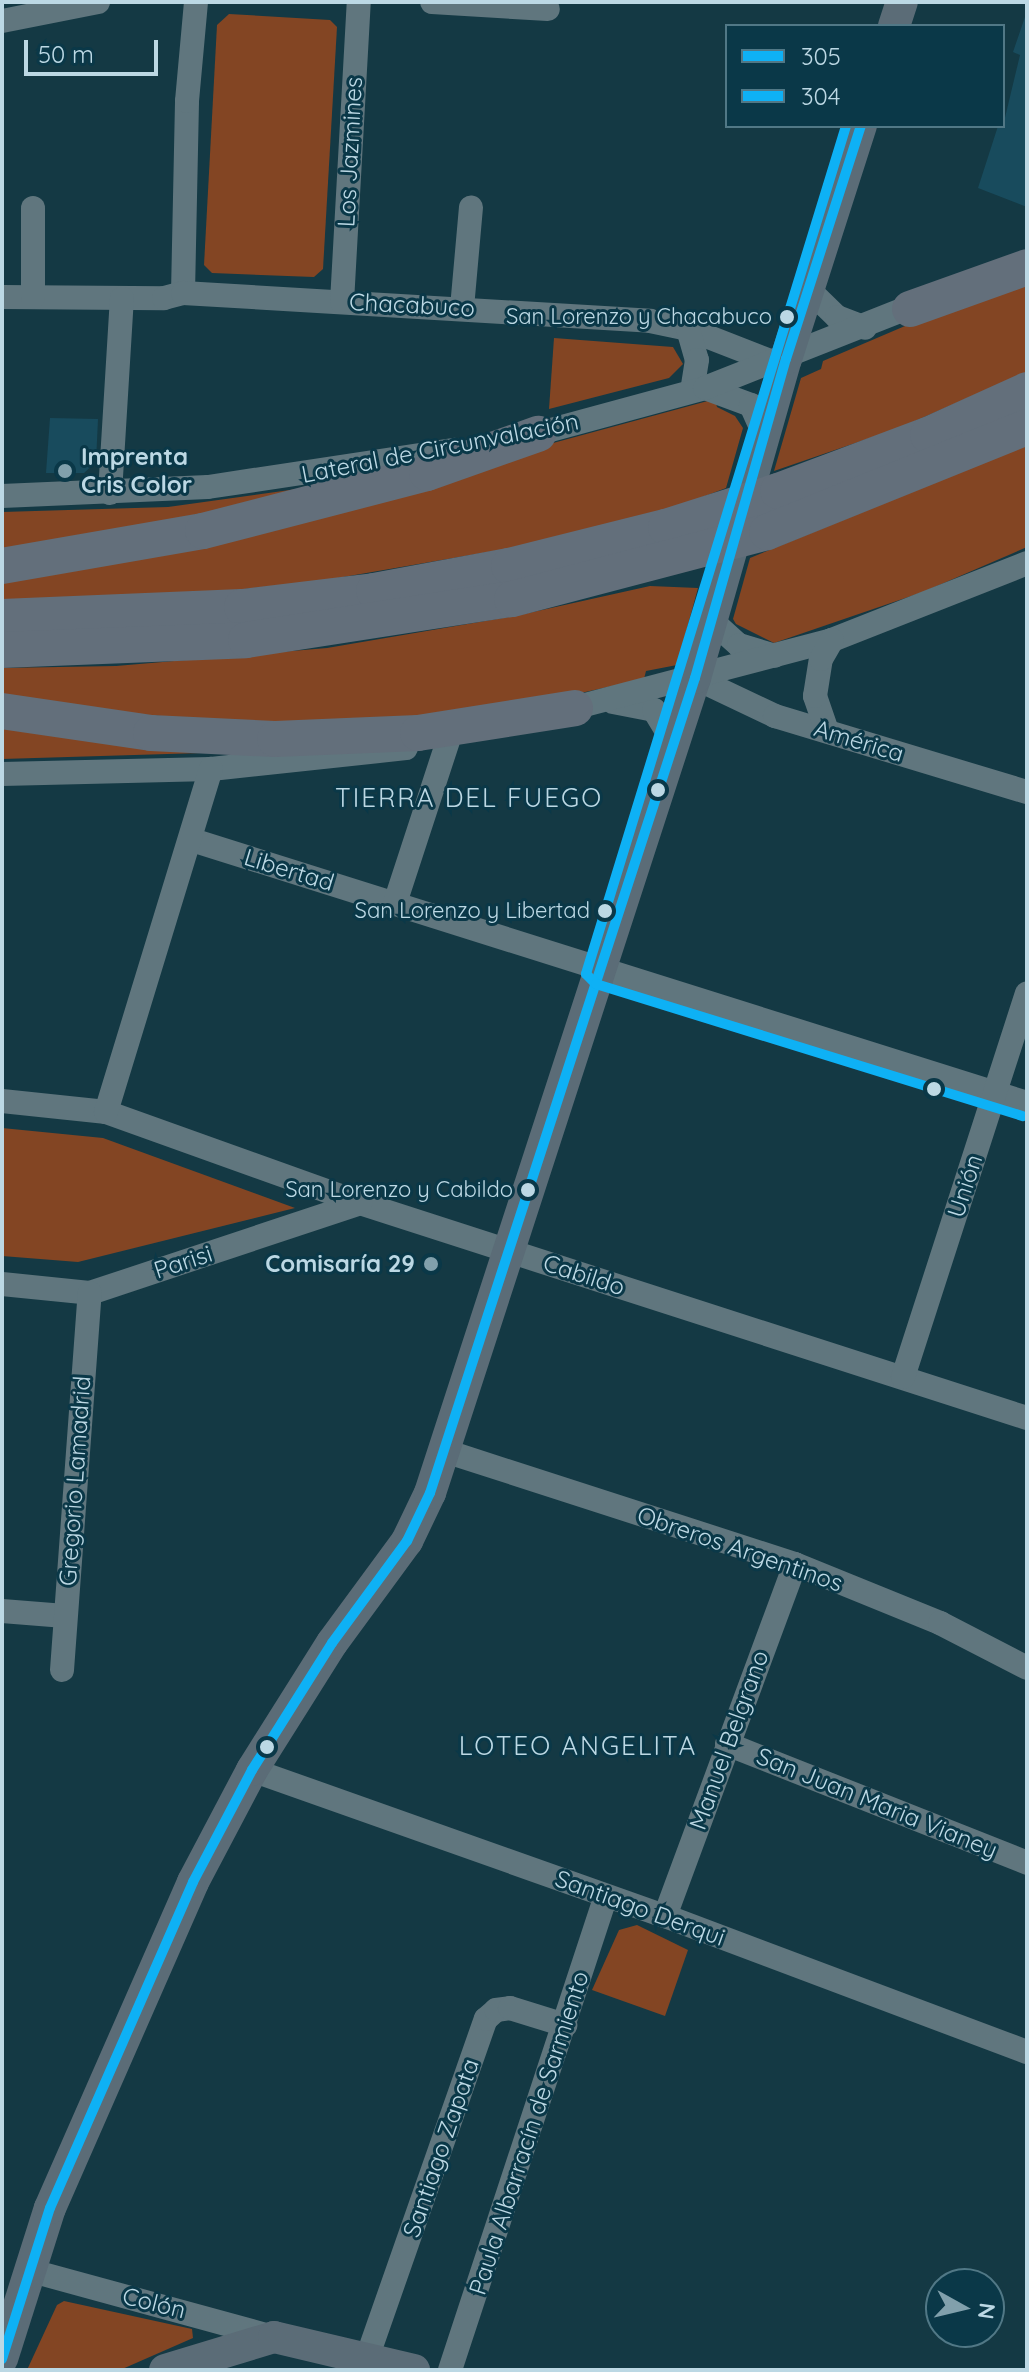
<!DOCTYPE html>
<meta charset="utf-8">
<style>
body{margin:0}
#map{position:relative;width:1029px;height:2372px;overflow:hidden;background:#143944;font-family:Quicksand,sans-serif}
div>[style]{position:absolute}
.built>*{inset:0;background:#184b5d}
.green>*{inset:0;background:#834523}
.minor>*{height:24px;margin:-12px;padding:0 12px;transform-origin:12px;border-radius:12px;background:#60767e}
.major>*{height:32px;margin:-16px;padding:0 16px;transform-origin:16px;border-radius:16px;background:#5b6c77}
.highway>*{height:36px;margin:-18px;padding:0 18px;transform-origin:18px;border-radius:18px;background:#636f7b}
.bus-1>*{height:10px;margin:-5px;padding:0 5px;transform-origin:5px;border-radius:5px;background:#0eb1f5}
.bus-2>*{height:10px;margin:-5px;padding:0 5px;transform-origin:5px;border-radius:5px;background:#0eb1f5}
.dots>*{width:22px;height:22px;translate:-50% -50%;box-sizing:border-box;border:4px solid #0a3848;border-radius:50%}
span{translate:-50% -50%;white-space:nowrap;text-align:center;line-height:1.15;-webkit-text-stroke:6px #0a3848;paint-order:stroke}
.bus-label{font-size:22px;color:#bcd8e4}
.right{translate:-100% -50%;text-align:right}
.street-label{font-size:24px;color:#bcd8e4}
.poi-label{font-size:24px;color:#bcd8e4;font-weight:700}
.left{translate:0 -50%;text-align:left}
.neighbourhood-label{font-size:26px;color:#bcd8e4;letter-spacing:2px}
.frame{position:absolute;inset:0;border:4px solid #bcd8e4;pointer-events:none}
.legend{position:absolute;left:725px;top:24px;width:280px;height:104px;box-sizing:border-box;background:#0a3848;border:2px solid #517886;margin:0;padding:10px 14px;list-style:none;font-size:24px;color:#bcd8e4}
.legend li{display:flex;align-items:center;gap:16px;height:40px}
.legend b{width:40px;border:2px solid #517886}
.north{position:absolute;left:925px;top:2268px;width:80px;height:80px;box-sizing:border-box;background:#0a3848;border:2px solid #517886;border-radius:50%;rotate:98deg;font-size:22px;font-weight:700;line-height:32px;text-align:center;color:#bcd8e4}
.north::after{content:'';display:block;margin:auto;width:28px;height:36px;background:#81a0ac;clip-path:polygon(50% 0,100% 100%,50% 72%,0 100%)}
.scale{position:absolute;left:24px;top:40px;width:134px;height:36px;box-sizing:border-box;border:4px solid #bcd8e4;border-top:0;padding-left:10px;font-size:24px;line-height:28px;white-space:nowrap;color:#bcd8e4;-webkit-text-stroke:6px #0a3848;paint-order:stroke}
</style>
<div id="map">
<div class="built">
<i style="clip-path:polygon(1027px 11px,1027px 207px,978px 188px,998px 126px,1003px 126px,1020px 55px,1013px 52px)"></i>
<i style="clip-path:polygon(50px 418px,98px 419px,96px 462px,84px 473px,46px 473px)"></i>
</div>
<div class="green">
<i style="clip-path:polygon(229px 14px,330px 20px,337px 27px,323px 269px,314px 277px,212px 273px,204px 265px,217px 25px)"></i>
<i style="clip-path:polygon(1027px 274px,1027px 372px,899px 428px,774px 471px,801px 378px,821px 369px,823px 361px)"></i>
<i style="clip-path:polygon(554px 338px,673px 347px,683px 364px,669px 378px,549px 409px)"></i>
<i style="clip-path:polygon(715px 399px,717px 407px,735px 416px,743px 428px,726px 488px,671px 509px,512px 548px,320px 581px,208px 593px,2px 600px,2px 573px,384px 489px)"></i>
<i style="clip-path:polygon(1027px 445px,1027px 547px,923px 592px,774px 643px,736px 624px,733px 619px,750px 558px)"></i>
<i style="clip-path:polygon(390px 476px,2px 553px,2px 512px,168px 507px)"></i>
<i style="clip-path:polygon(650px 586px,698px 588px,677px 665px,646px 671px,644px 679px,513px 708px,345px 731px,2px 703px,2px 668px,116px 666px,327px 648px,515px 616px)"></i>
<i style="clip-path:polygon(2px 724px,234px 752px,2px 759px)"></i>
<i style="clip-path:polygon(2px 1128px,103px 1138px,295px 1208px,78px 1262px,2px 1256px)"></i>
<i style="clip-path:polygon(637px 1925px,688px 1950px,665px 2016px,592px 1990px,619px 1930px)"></i>
<i style="clip-path:polygon(64px 2301px,192px 2329px,193px 2338px,120px 2370px,27px 2370px,57px 2305px)"></i>
</div>
<div class="minor">
<i style="left:432px;top:2px;width:116px;rotate:3.5deg"></i>
<i style="left:2px;top:21px;width:98px;rotate:-11.2deg"></i>
<i style="left:808px;top:289px;width:40px;rotate:44deg"></i>
<i style="left:837px;top:317px;width:30px;rotate:21deg"></i>
<i style="left:183px;top:293px;width:192px;rotate:-88.8deg"></i>
<i style="left:187px;top:101px;width:99px;rotate:-84.8deg"></i>
<i style="left:2px;top:297px;width:162px;rotate:0.4deg"></i>
<i style="left:164px;top:298px;width:20px;rotate:-15deg"></i>
<i style="left:183px;top:293px;width:468px;rotate:3.4deg"></i>
<i style="left:650px;top:321px;width:39px;rotate:12deg"></i>
<i style="left:688px;top:329px;width:93px;rotate:21.3deg"></i>
<i style="left:33px;top:297px;width:89px;rotate:-90deg"></i>
<i style="left:342px;top:302px;width:300px;rotate:-86.8deg"></i>
<i style="left:462px;top:308px;width:101px;rotate:-84.9deg"></i>
<i style="left:688px;top:329px;width:32px;rotate:74deg"></i>
<i style="left:697px;top:360px;width:31px;rotate:99deg"></i>
<i style="left:705px;top:388px;width:49px;rotate:20.3deg"></i>
<i style="left:751px;top:405px;width:34px;rotate:66deg"></i>
<i style="left:525px;top:437px;width:187px;rotate:-15.2deg"></i>
<i style="left:705px;top:388px;width:233px;rotate:-21.6deg"></i>
<i style="left:110px;top:493px;width:195px;rotate:-86.5deg"></i>
<i style="left:2px;top:496px;width:206px;rotate:-2.5deg"></i>
<i style="left:208px;top:487px;width:249px;rotate:-8.6deg"></i>
<i style="left:712px;top:621px;width:36px;rotate:42deg"></i>
<i style="left:739px;top:645px;width:37px;rotate:17deg"></i>
<i style="left:695px;top:678px;width:89px;rotate:25.4deg"></i>
<i style="left:775px;top:716px;width:263px;rotate:16.8deg"></i>
<i style="left:613px;top:702px;width:42px;rotate:11deg"></i>
<i style="left:654px;top:710px;width:39px;rotate:59deg"></i>
<i style="left:562px;top:711px;width:279px;rotate:-14.7deg"></i>
<i style="left:832px;top:640px;width:210px;rotate:-21.5deg"></i>
<i style="left:827px;top:731px;width:37px;rotate:-109deg"></i>
<i style="left:815px;top:696px;width:37px;rotate:-81deg"></i>
<i style="left:821px;top:659px;width:22px;rotate:-60deg"></i>
<i style="left:2px;top:774px;width:209px;rotate:-1.4deg"></i>
<i style="left:211px;top:769px;width:196px;rotate:-6.1deg"></i>
<i style="left:192px;top:840px;width:875px;rotate:17.48deg"></i>
<i style="left:395px;top:903px;width:170px;rotate:-71.9deg"></i>
<i style="left:2px;top:1101px;width:105px;rotate:6deg"></i>
<i style="left:106px;top:1112px;width:270px;rotate:19.7deg"></i>
<i style="left:360px;top:1203px;width:701px;rotate:17.87deg"></i>
<i style="left:106px;top:1112px;width:359px;rotate:-73deg"></i>
<i style="left:2px;top:1284px;width:88px;rotate:5.8deg"></i>
<i style="left:90px;top:1293px;width:285px;rotate:-18.4deg"></i>
<i style="left:903px;top:1377px;width:403px;rotate:-72.1deg"></i>
<i style="left:445px;top:1451px;width:368px;rotate:17.9deg"></i>
<i style="left:795px;top:1564px;width:157px;rotate:22.1deg"></i>
<i style="left:940px;top:1623px;width:98px;rotate:27.3deg"></i>
<i style="left:2px;top:1611px;width:63px;rotate:4.5deg"></i>
<i style="left:62px;top:1670px;width:378px;rotate:-85.8deg"></i>
<i style="left:727px;top:1744px;width:323px;rotate:21.6deg"></i>
<i style="left:252px;top:1770px;width:438px;rotate:19.5deg"></i>
<i style="left:665px;top:1916px;width:387px;rotate:20.6deg"></i>
<i style="left:665px;top:1916px;width:375px;rotate:-69.7deg"></i>
<i style="left:32px;top:2271px;width:251px;rotate:15.3deg"></i>
<i style="left:367px;top:2358px;width:359px;rotate:-70.7deg"></i>
<i style="left:486px;top:2019px;width:13px;rotate:-42deg"></i>
<i style="left:496px;top:2010px;width:14px;rotate:-8deg"></i>
<i style="left:510px;top:2008px;width:58px;rotate:17.2deg"></i>
<i style="left:450px;top:2370px;width:499px;rotate:-71.8deg"></i>
</div>
<div class="major">
<i style="left:894px;top:26px;width:25px;rotate:-72deg"></i>
<i style="left:2px;top:2359px;width:158px;rotate:-72.4deg"></i>
<i style="left:50px;top:2208px;width:356px;rotate:-66.3deg"></i>
<i style="left:193px;top:1882px;width:127px;rotate:-62.2deg"></i>
<i style="left:252px;top:1770px;width:150px;rotate:-57.8deg"></i>
<i style="left:332px;top:1643px;width:127px;rotate:-53.7deg"></i>
<i style="left:407px;top:1541px;width:53px;rotate:-64.4deg"></i>
<i style="left:430px;top:1493px;width:857px;rotate:-71.99deg"></i>
<i style="left:695px;top:678px;width:332px;rotate:-74.1deg"></i>
<i style="left:786px;top:359px;width:245px;rotate:-72.2deg"></i>
<i style="left:165px;top:2370px;width:114px;rotate:-16.8deg"></i>
<i style="left:274px;top:2337px;width:144px;rotate:13.3deg"></i>
</div>
<div class="highway">
<i style="left:910px;top:309px;width:124px;rotate:-19.7deg"></i>
<i style="left:2px;top:566px;width:204px;rotate:-9.9deg"></i>
<i style="left:203px;top:531px;width:231px;rotate:-14.5deg"></i>
<i style="left:427px;top:473px;width:118px;rotate:-19.4deg"></i>
<i style="left:2px;top:617px;width:240px;rotate:-2.4deg"></i>
<i style="left:242px;top:607px;width:133px;rotate:-6.9deg"></i>
<i style="left:374px;top:591px;width:137px;rotate:-10.5deg"></i>
<i style="left:509px;top:566px;width:162px;rotate:-14deg"></i>
<i style="left:666px;top:527px;width:118px;rotate:-17.8deg"></i>
<i style="left:778px;top:491px;width:160px;rotate:-20.5deg"></i>
<i style="left:928px;top:435px;width:109px;rotate:-24.4deg"></i>
<i style="left:2px;top:650px;width:244px;rotate:-2.3deg"></i>
<i style="left:246px;top:640px;width:269px;rotate:-8.8deg"></i>
<i style="left:512px;top:599px;width:264px;rotate:-14.7deg"></i>
<i style="left:767px;top:532px;width:280px;rotate:-22deg"></i>
<i style="left:2px;top:711px;width:151px;rotate:8.4deg"></i>
<i style="left:151px;top:733px;width:124px;rotate:2.8deg"></i>
<i style="left:275px;top:739px;width:143px;rotate:-2.4deg"></i>
<i style="left:418px;top:733px;width:159px;rotate:-9deg"></i>
</div>
<div class="bus-1">
<i style="left:2px;top:2359px;width:158px;rotate:-72.4deg"></i>
<i style="left:50px;top:2208px;width:356px;rotate:-66.3deg"></i>
<i style="left:193px;top:1882px;width:127px;rotate:-62.2deg"></i>
<i style="left:252px;top:1770px;width:150px;rotate:-57.8deg"></i>
<i style="left:332px;top:1643px;width:127px;rotate:-53.7deg"></i>
<i style="left:407px;top:1541px;width:53px;rotate:-64.4deg"></i>
<i style="left:430px;top:1493px;width:857px;rotate:-71.99deg"></i>
<i style="left:695px;top:678px;width:332px;rotate:-74.1deg"></i>
<i style="left:786px;top:359px;width:245px;rotate:-72.2deg"></i>
</div>
<div class="bus-2">
<i style="left:846px;top:126px;width:887px;rotate:107.05deg"></i>
<i style="left:586px;top:974px;width:14px;rotate:45deg"></i>
<i style="left:596px;top:984px;width:447px;rotate:17.2deg"></i>
</div>
<div class="dots">
<i style="left:787px;top:317px;background:#bcd8e4"></i>
<i style="left:65px;top:471px;background:#81a0ac"></i>
<i style="left:658px;top:790px;background:#bcd8e4"></i>
<i style="left:605px;top:911px;background:#bcd8e4"></i>
<i style="left:934px;top:1089px;background:#bcd8e4"></i>
<i style="left:528px;top:1190px;background:#bcd8e4"></i>
<i style="left:431px;top:1264px;background:#81a0ac"></i>
<i style="left:267px;top:1747px;background:#bcd8e4"></i>
</div>
<div class="bus-label">
<span class="right" style="left:772px;top:317px">San Lorenzo y Chacabuco</span>
<span class="right" style="left:590px;top:911px">San Lorenzo y Libertad</span>
<span class="right" style="left:513px;top:1190px">San Lorenzo y Cabildo</span>
</div>
<div class="street-label">
<span style="left:350px;top:152px;rotate:-87deg">Los Jazmines</span>
<span style="left:412px;top:305px;rotate:3deg">Chacabuco</span>
<span style="left:440px;top:448px;rotate:-11deg">Lateral de Circunvalación</span>
<span style="left:859px;top:741px;rotate:17deg">América</span>
<span style="left:289px;top:870px;rotate:17deg">Libertad</span>
<span style="left:965px;top:1186px;rotate:-72deg">Unión</span>
<span style="left:183px;top:1262px;rotate:-18deg">Parisi</span>
<span style="left:584px;top:1275px;rotate:18deg">Cabildo</span>
<span style="left:75px;top:1481px;rotate:-86deg">Gregorio Lamadrid</span>
<span style="left:740px;top:1549px;rotate:19deg">Obreros Argentinos</span>
<span style="left:729px;top:1740px;rotate:-70deg">Manuel Belgrano</span>
<span style="left:877px;top:1803px;rotate:22deg">San Juan Maria Vianey</span>
<span style="left:640px;top:1908px;rotate:20deg">Santiago Derqui</span>
<span style="left:529px;top:2133px;rotate:-72deg">Paula Albarracín de Sarmiento</span>
<span style="left:441px;top:2148px;rotate:-71deg">Santiago Zapata</span>
<span style="left:154px;top:2303px;rotate:14deg">Colón</span>
</div>
<div class="poi-label">
<span class="left" style="left:81px;top:471px">Imprenta<br>Cris Color</span>
<span class="right" style="left:415px;top:1264px">Comisaría 29</span>
</div>
<div class="neighbourhood-label">
<span style="left:469px;top:798px">TIERRA DEL FUEGO</span>
<span style="left:578px;top:1746px">LOTEO ANGELITA</span>
</div>
<div class="frame"></div>
<ul class="legend">
<li><b style="height:10px;background:#0eb1f5"></b>305</li>
<li><b style="height:10px;background:#0eb1f5"></b>304</li>
</ul>
<div class="north">N</div>
<div class="scale">50 m</div>
</div>
